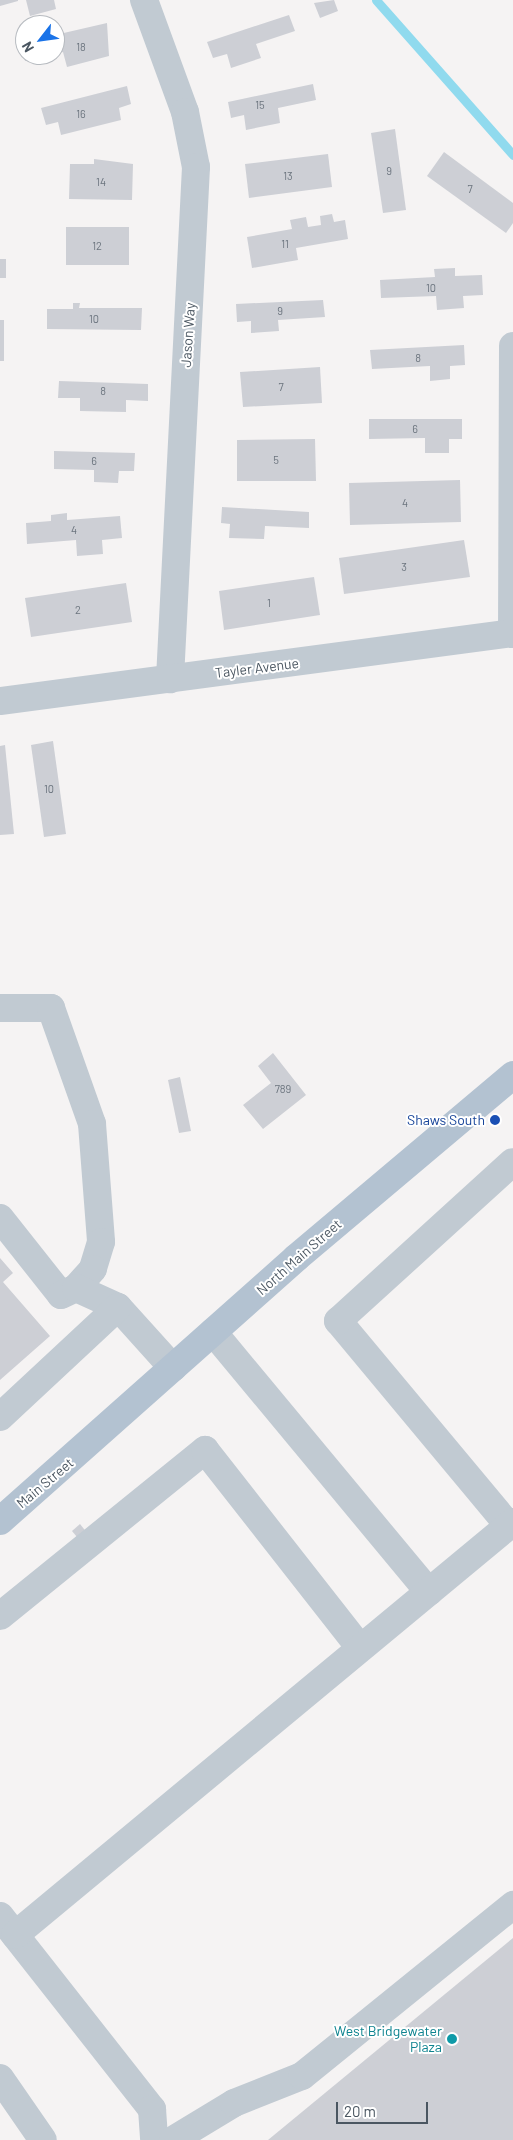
<!DOCTYPE html>
<style>
body{margin:0}
#map{position:relative;width:513px;height:2140px;overflow:hidden;background:#f5f3f3;font-family:Barlow,sans-serif}
div>[style]{position:absolute}
.stream>*{height:9px;margin:-4.5px;padding:0 4.5px;transform-origin:4.5px;border-radius:4.5px;background:#90daee}
.building>*{inset:0;background:#cdcfd5}
.minor>*{height:28px;margin:-14px;padding:0 14px;transform-origin:14px;border-radius:14px;background:#c1cad2}
.major>*{height:28px;margin:-14px;padding:0 14px;transform-origin:14px;border-radius:14px;background:#b3c2d1}
.dots>*{width:14px;height:14px;translate:-50% -50%;box-sizing:border-box;border:2px solid #fff;border-radius:50%}
span{translate:-50% -50%;white-space:nowrap;text-align:center;line-height:1.15;-webkit-text-stroke:4px #fff;paint-order:stroke}
.number-label{font-size:11px;color:#6b747e}
.number-label span{-webkit-text-stroke-width:0}
.street-label{font-size:14px;color:#4a5661}
.transit-label{font-size:14px;color:#164399}
.right{translate:-100% -50%;text-align:right}
.culture-label{font-size:14px;color:#0d838f}
.north{position:absolute;left:15px;top:15px;width:50px;height:50px;box-sizing:border-box;background:#fff;border:1px solid #b7bbc0;border-radius:50%;rotate:240deg;font-size:14px;font-weight:700;line-height:20px;text-align:center;color:#4a5661}
.north::after{content:'';display:block;margin:auto;width:18px;height:22px;background:#1a73e8;clip-path:polygon(50% 0,100% 100%,50% 72%,0 100%)}
.scale{position:absolute;left:336px;top:2102px;width:92px;height:22px;box-sizing:border-box;border:2px solid #4a5661;border-top:0;padding-left:6px;font-size:15px;line-height:18px;white-space:nowrap;color:#4a5661;-webkit-text-stroke:4px #fff;paint-order:stroke}
</style>
<div id="map">
<div class="stream">
<i style="left:376px;top:0;width:207px;rotate:48.5deg"></i>
</div>
<div class="building">
<i style="clip-path:polygon(0 0,18px 0,18px 1px,0 6px)"></i>
<i style="clip-path:polygon(26px 0,54px 0,56px 9px,30px 16px)"></i>
<i style="clip-path:polygon(334px 0,338px 11px,320px 18px,314px 3px)"></i>
<i style="clip-path:polygon(289px 15px,295px 31px,256px 44px,261px 58px,231px 68px,227px 54px,213px 58px,207px 42px)"></i>
<i style="clip-path:polygon(107px 23px,109px 56px,67px 67px,63px 52px,55px 54px,55px 35px)"></i>
<i style="clip-path:polygon(25px 42px,25px 55px,49px 56px,25px 61px,21px 43px)"></i>
<i style="clip-path:polygon(313px 84px,316px 100px,278px 108px,280px 123px,246px 130px,244px 115px,231px 118px,228px 102px)"></i>
<i style="clip-path:polygon(127px 86px,131px 104px,119px 108px,121px 120px,61px 135px,58px 122px,46px 125px,41px 108px)"></i>
<i style="clip-path:polygon(395px 129px,406px 210px,383px 213px,371px 133px)"></i>
<i style="clip-path:polygon(444px 152px,513px 203px,513px 223px,506px 233px,427px 176px)"></i>
<i style="clip-path:polygon(328px 154px,332px 187px,249px 198px,245px 164px)"></i>
<i style="clip-path:polygon(94px 159px,133px 164px,132px 200px,69px 199px,70px 164px,94px 164px)"></i>
<i style="clip-path:polygon(332px 214px,334px 222px,345px 220px,348px 239px,296px 248px,298px 260px,252px 268px,247px 237px,292px 229px,290px 220px,306px 217px,308px 227px,321px 225px,320px 216px)"></i>
<i style="clip-path:polygon(66px 227px,129px 227px,129px 265px,66px 265px)"></i>
<i style="clip-path:polygon(0 259px,6px 259px,6px 278px,0 278px)"></i>
<i style="clip-path:polygon(455px 268px,455px 276px,482px 275px,483px 295px,463px 296px,464px 308px,437px 310px,436px 296px,381px 298px,380px 280px,435px 277px,434px 269px)"></i>
<i style="clip-path:polygon(323px 300px,325px 317px,278px 320px,279px 331px,251px 333px,251px 321px,237px 322px,236px 304px)"></i>
<i style="clip-path:polygon(73px 303px,80px 303px,79px 308px,142px 308px,141px 330px,47px 329px,47px 309px,73px 309px)"></i>
<i style="clip-path:polygon(0 320px,4px 320px,4px 361px,0 361px)"></i>
<i style="clip-path:polygon(464px 345px,465px 365px,450px 366px,450px 379px,430px 381px,430px 366px,372px 369px,370px 350px)"></i>
<i style="clip-path:polygon(320px 367px,322px 403px,243px 407px,240px 372px)"></i>
<i style="clip-path:polygon(59px 381px,148px 384px,148px 401px,126px 400px,126px 412px,80px 411px,80px 398px,58px 398px)"></i>
<i style="clip-path:polygon(369px 419px,462px 419px,462px 439px,449px 439px,449px 453px,425px 453px,425px 438px,369px 439px)"></i>
<i style="clip-path:polygon(315px 439px,316px 481px,237px 481px,237px 440px)"></i>
<i style="clip-path:polygon(54px 451px,135px 453px,134px 471px,119px 471px,118px 483px,94px 482px,94px 470px,54px 469px)"></i>
<i style="clip-path:polygon(460px 480px,461px 522px,350px 525px,349px 483px)"></i>
<i style="clip-path:polygon(222px 507px,309px 512px,309px 528px,265px 526px,264px 539px,229px 538px,230px 524px,221px 523px)"></i>
<i style="clip-path:polygon(67px 513px,67px 520px,120px 516px,122px 538px,102px 540px,103px 554px,77px 556px,76px 540px,27px 544px,26px 523px,51px 521px,51px 515px)"></i>
<i style="clip-path:polygon(464px 540px,470px 577px,344px 594px,339px 558px)"></i>
<i style="clip-path:polygon(314px 577px,320px 615px,224px 630px,219px 591px)"></i>
<i style="clip-path:polygon(126px 583px,132px 622px,31px 637px,25px 598px)"></i>
<i style="clip-path:polygon(53px 741px,66px 834px,44px 837px,31px 745px)"></i>
<i style="clip-path:polygon(5px 745px,14px 834px,0 835px,0 746px)"></i>
<i style="clip-path:polygon(273px 1053px,306px 1095px,263px 1129px,243px 1105px,271px 1083px,258px 1066px)"></i>
<i style="clip-path:polygon(180px 1077px,191px 1131px,179px 1133px,168px 1080px)"></i>
<i style="clip-path:polygon(0 1258px,13px 1273px,3px 1282px,50px 1336px,0 1380px)"></i>
<i style="clip-path:polygon(80px 1524px,99px 1548px,91px 1554px,72px 1531px)"></i>
<i style="clip-path:polygon(513px 1938px,513px 2140px,268px 2140px)"></i>
</div>
<div class="minor">
<i style="left:144px;top:0;width:119px;rotate:69.9deg"></i>
<i style="left:185px;top:112px;width:56px;rotate:78.7deg"></i>
<i style="left:196px;top:167px;width:513px;rotate:92.91deg"></i>
<i style="left:512px;top:634px;width:288px;rotate:-89.8deg"></i>
<i style="left:0;top:701px;width:517px;rotate:-7.55deg"></i>
<i style="left:0;top:1008px;width:51px"></i>
<i style="left:51px;top:1008px;width:123px;rotate:70.5deg"></i>
<i style="left:92px;top:1124px;width:118px;rotate:85.6deg"></i>
<i style="left:101px;top:1242px;width:28px;rotate:107deg"></i>
<i style="left:93px;top:1269px;width:25px;rotate:132deg"></i>
<i style="left:0;top:1218px;width:98px;rotate:51.6deg"></i>
<i style="left:61px;top:1295px;width:17px;rotate:-25deg"></i>
<i style="left:76px;top:1288px;width:46px;rotate:24.3deg"></i>
<i style="left:118px;top:1307px;width:82px;rotate:48deg"></i>
<i style="left:213px;top:1332px;width:338px;rotate:50.3deg"></i>
<i style="left:0;top:1417px;width:161px;rotate:-43deg"></i>
<i style="left:509px;top:1526px;width:267px;rotate:-129.8deg"></i>
<i style="left:338px;top:1321px;width:236px;rotate:-42.3deg"></i>
<i style="left:0;top:1616px;width:264px;rotate:-39deg"></i>
<i style="left:205px;top:1450px;width:251px;rotate:51.9deg"></i>
<i style="left:0;top:1916px;width:246px;rotate:51.8deg"></i>
<i style="left:152px;top:2109px;width:31px;rotate:86deg"></i>
<i style="left:15px;top:1935px;width:647px;rotate:-39.67deg"></i>
<i style="left:0;top:2078px;width:75px;rotate:55.3deg"></i>
<i style="left:173px;top:2140px;width:71px;rotate:-31.2deg"></i>
<i style="left:234px;top:2103px;width:73px;rotate:-21.7deg"></i>
<i style="left:302px;top:2076px;width:272px;rotate:-39deg"></i>
</div>
<div class="major">
<i style="left:0;top:1521px;width:396px;rotate:-41.6deg"></i>
<i style="left:296px;top:1258px;width:284px;rotate:-40.1deg"></i>
</div>
<div class="dots">
<i style="left:495px;top:1120px;background:#1a4fb4"></i>
<i style="left:452px;top:2039px;background:#0f9aa8"></i>
</div>
<div class="number-label">
<span style="left:81px;top:47px">18</span>
<span style="left:260px;top:105px">15</span>
<span style="left:81px;top:114px">16</span>
<span style="left:389px;top:171px">9</span>
<span style="left:288px;top:176px">13</span>
<span style="left:101px;top:182px">14</span>
<span style="left:470px;top:189px">7</span>
<span style="left:285px;top:244px">11</span>
<span style="left:97px;top:246px">12</span>
<span style="left:431px;top:288px">10</span>
<span style="left:280px;top:311px">9</span>
<span style="left:94px;top:319px">10</span>
<span style="left:418px;top:358px">8</span>
<span style="left:281px;top:387px">7</span>
<span style="left:103px;top:391px">8</span>
<span style="left:415px;top:429px">6</span>
<span style="left:276px;top:460px">5</span>
<span style="left:94px;top:461px">6</span>
<span style="left:405px;top:503px">4</span>
<span style="left:74px;top:530px">4</span>
<span style="left:404px;top:567px">3</span>
<span style="left:269px;top:603px">1</span>
<span style="left:78px;top:610px">2</span>
<span style="left:49px;top:789px">10</span>
<span style="left:283px;top:1089px">789</span>
</div>
<div class="street-label">
<span style="left:188px;top:335px;rotate:-86deg">Jason Way</span>
<span style="left:257px;top:668px;rotate:-7deg">Tayler Avenue</span>
<span style="left:299px;top:1257px;rotate:-41deg">North Main Street</span>
<span style="left:45px;top:1483px;rotate:-40deg">Main Street</span>
</div>
<div class="transit-label">
<span class="right" style="left:485px;top:1120px">Shaws South</span>
</div>
<div class="culture-label">
<span class="right" style="left:442px;top:2039px">West Bridgewater<br>Plaza</span>
</div>
<div class="north">N</div>
<div class="scale">20 m</div>
</div>
